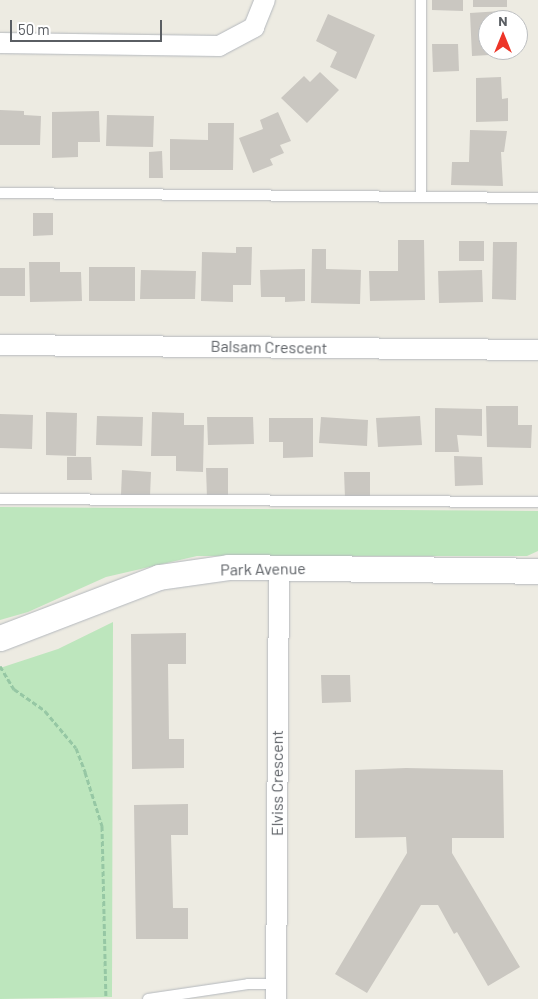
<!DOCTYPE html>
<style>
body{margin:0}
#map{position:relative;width:538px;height:999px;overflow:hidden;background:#edebe2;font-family:Barlow,sans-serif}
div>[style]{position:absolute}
.green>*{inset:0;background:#bde6bd}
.building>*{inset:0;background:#cac7c1}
.path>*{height:3px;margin-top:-1.5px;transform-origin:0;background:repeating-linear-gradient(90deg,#96c7a4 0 5px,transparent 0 7.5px)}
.roads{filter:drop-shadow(0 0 1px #b4b8bd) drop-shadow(0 0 1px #b4b8bd)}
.service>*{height:10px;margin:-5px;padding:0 5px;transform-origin:5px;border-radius:5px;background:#fff}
.minor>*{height:20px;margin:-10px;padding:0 10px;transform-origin:10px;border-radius:10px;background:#fff}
.tertiary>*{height:25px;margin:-12.5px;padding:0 12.5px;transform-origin:12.5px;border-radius:12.5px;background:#fff}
span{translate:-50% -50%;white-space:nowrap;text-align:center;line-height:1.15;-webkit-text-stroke:4px #fff;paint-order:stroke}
.street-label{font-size:16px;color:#5a5e63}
.north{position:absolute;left:478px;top:10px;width:50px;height:50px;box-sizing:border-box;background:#fff;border:1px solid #bdbfc1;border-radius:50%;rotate:0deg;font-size:14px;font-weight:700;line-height:20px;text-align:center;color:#5a5e63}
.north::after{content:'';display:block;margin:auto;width:18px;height:22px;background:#ed3528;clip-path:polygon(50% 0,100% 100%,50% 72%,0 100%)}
.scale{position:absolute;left:10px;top:20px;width:152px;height:22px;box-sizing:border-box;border:2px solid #5a5e63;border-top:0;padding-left:6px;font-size:15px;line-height:18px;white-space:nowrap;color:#5a5e63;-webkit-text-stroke:4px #fff;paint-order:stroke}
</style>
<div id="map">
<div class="green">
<i style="clip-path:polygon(0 507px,538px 511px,538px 551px,527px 556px,197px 556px,106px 577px,28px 612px,0 620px)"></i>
<i style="clip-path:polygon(113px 622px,112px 997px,0 999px,0 668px,58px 649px)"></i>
</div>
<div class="building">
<i style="clip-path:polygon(432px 0,463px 0,463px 11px,432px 10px)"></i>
<i style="clip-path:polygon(473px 0,507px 0,507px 7px,473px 7px)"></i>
<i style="clip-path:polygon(501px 11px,501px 20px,488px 20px,488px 50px,507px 50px,507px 54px,472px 56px,470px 13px)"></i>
<i style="clip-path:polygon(328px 14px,375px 35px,356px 79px,330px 67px,337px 52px,316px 41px)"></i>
<i style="clip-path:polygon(432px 44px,458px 44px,459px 71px,433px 72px)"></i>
<i style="clip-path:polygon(320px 72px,339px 90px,307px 123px,281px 98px,304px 76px,310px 82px)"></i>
<i style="clip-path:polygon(501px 77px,502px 99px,508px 98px,508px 121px,476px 122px,476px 78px)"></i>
<i style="clip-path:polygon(0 110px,24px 111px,24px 115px,41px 116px,40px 145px,0 145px)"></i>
<i style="clip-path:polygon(99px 111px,100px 142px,78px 142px,78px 157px,52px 158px,52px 112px)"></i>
<i style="clip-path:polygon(278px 112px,291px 141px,280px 145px,284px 153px,270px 159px,273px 165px,253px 173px,239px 138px,263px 129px,260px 120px)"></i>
<i style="clip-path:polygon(107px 115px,154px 116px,153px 147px,106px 146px)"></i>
<i style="clip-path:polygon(208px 123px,234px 123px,233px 170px,170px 170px,170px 139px,208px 140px)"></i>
<i style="clip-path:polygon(470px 130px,507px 131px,504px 152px,501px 152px,503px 186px,451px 185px,452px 162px,469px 162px)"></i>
<i style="clip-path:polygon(162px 151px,163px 178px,149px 178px,149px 152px)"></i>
<i style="clip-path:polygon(33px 213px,53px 213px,53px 235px,33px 236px)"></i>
<i style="clip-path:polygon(398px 240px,424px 240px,425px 300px,370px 301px,369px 271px,398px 271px)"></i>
<i style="clip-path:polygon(459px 241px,484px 241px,484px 261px,459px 261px)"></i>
<i style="clip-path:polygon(493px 242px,517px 242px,516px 300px,492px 299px)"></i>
<i style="clip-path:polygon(236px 247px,252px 247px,251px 285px,233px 285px,233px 302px,201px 301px,202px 252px,236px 253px)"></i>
<i style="clip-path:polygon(312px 249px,326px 249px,326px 269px,361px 270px,360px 304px,311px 303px)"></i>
<i style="clip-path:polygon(29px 262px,60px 262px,60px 272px,81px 272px,82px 301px,30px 302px)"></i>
<i style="clip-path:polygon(89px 267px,135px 267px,135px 301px,89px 301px)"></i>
<i style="clip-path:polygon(0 268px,25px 268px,25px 296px,0 296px)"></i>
<i style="clip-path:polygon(305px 269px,305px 301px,285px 302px,285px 297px,261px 297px,260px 270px)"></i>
<i style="clip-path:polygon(141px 270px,196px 271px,195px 299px,140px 299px)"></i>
<i style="clip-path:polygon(482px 270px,483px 302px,439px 303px,438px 271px)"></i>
<i style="clip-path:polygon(486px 406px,518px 406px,518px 425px,532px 425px,531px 448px,487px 447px)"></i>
<i style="clip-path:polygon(435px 408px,482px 409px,482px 436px,457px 435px,459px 452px,435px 452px)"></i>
<i style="clip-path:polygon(46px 412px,77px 413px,76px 456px,46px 455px)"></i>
<i style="clip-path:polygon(152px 412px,184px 413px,184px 425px,204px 425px,203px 472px,176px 471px,176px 456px,151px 456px)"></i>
<i style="clip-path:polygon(0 414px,33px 415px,32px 449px,0 448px)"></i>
<i style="clip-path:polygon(97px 416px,143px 417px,142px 446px,96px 445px)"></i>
<i style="clip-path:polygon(420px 416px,422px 445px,378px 447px,376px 418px)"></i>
<i style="clip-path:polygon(207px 417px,253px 417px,254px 444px,208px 445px)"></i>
<i style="clip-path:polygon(321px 417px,368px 420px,367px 446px,319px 443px)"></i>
<i style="clip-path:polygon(269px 418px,313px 418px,313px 457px,283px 458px,283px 442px,269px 442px)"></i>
<i style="clip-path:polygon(454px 456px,482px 457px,483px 485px,455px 486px)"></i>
<i style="clip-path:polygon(67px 457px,91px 457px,92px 480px,67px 480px)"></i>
<i style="clip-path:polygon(206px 468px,228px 468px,228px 498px,207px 498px)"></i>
<i style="clip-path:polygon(122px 470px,151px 472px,150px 496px,121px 495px)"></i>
<i style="clip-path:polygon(344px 472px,370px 472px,370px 498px,345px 498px)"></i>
<i style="clip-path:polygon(186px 633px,186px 664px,168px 664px,169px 739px,184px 739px,184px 768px,132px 769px,131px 634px)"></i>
<i style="clip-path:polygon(321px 675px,350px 675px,351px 702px,322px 703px)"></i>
<i style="clip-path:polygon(406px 768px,503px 770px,504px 838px,452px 838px,452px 853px,520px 967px,488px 986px,457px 932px,454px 934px,438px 905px,421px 905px,367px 993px,335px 974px,407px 853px,406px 837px,355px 838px,355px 770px)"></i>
<i style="clip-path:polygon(188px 804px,188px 835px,171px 835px,173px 908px,188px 908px,188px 939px,136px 939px,134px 805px)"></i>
</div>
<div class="path">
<i style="left:0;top:666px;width:27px;rotate:59deg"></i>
<i style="left:14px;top:689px;width:38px;rotate:35deg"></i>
<i style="left:45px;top:711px;width:48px;rotate:50deg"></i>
<i style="left:76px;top:748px;width:26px;rotate:69deg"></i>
<i style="left:85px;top:772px;width:57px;rotate:72.5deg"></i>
<i style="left:102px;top:826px;width:173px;rotate:88.7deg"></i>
</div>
<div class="roads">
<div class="service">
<i style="left:421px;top:0;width:197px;rotate:90deg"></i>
<i style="left:0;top:193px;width:538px;rotate:0.53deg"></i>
<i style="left:0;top:499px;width:538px;rotate:0.32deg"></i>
<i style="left:148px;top:999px;width:101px;rotate:-8.5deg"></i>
<i style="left:248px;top:984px;width:28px"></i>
</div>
<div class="minor">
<i style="left:0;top:43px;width:219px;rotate:0.8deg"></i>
<i style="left:219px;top:46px;width:40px;rotate:-28deg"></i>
<i style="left:254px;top:27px;width:29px;rotate:-68deg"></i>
<i style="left:0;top:345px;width:538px;rotate:0.53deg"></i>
<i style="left:276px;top:999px;width:432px;rotate:-89.6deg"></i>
</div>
<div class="tertiary">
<i style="left:0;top:638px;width:170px;rotate:-21deg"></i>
<i style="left:159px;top:577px;width:70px;rotate:-8.2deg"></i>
<i style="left:228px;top:567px;width:310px;rotate:0.7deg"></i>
</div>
</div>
<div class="street-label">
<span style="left:269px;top:347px;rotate:1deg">Balsam Crescent</span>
<span style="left:263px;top:569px;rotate:-1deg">Park Avenue</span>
<span style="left:277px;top:783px;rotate:-90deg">Elviss Crescent</span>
</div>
<div class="north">N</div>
<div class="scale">50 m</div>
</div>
